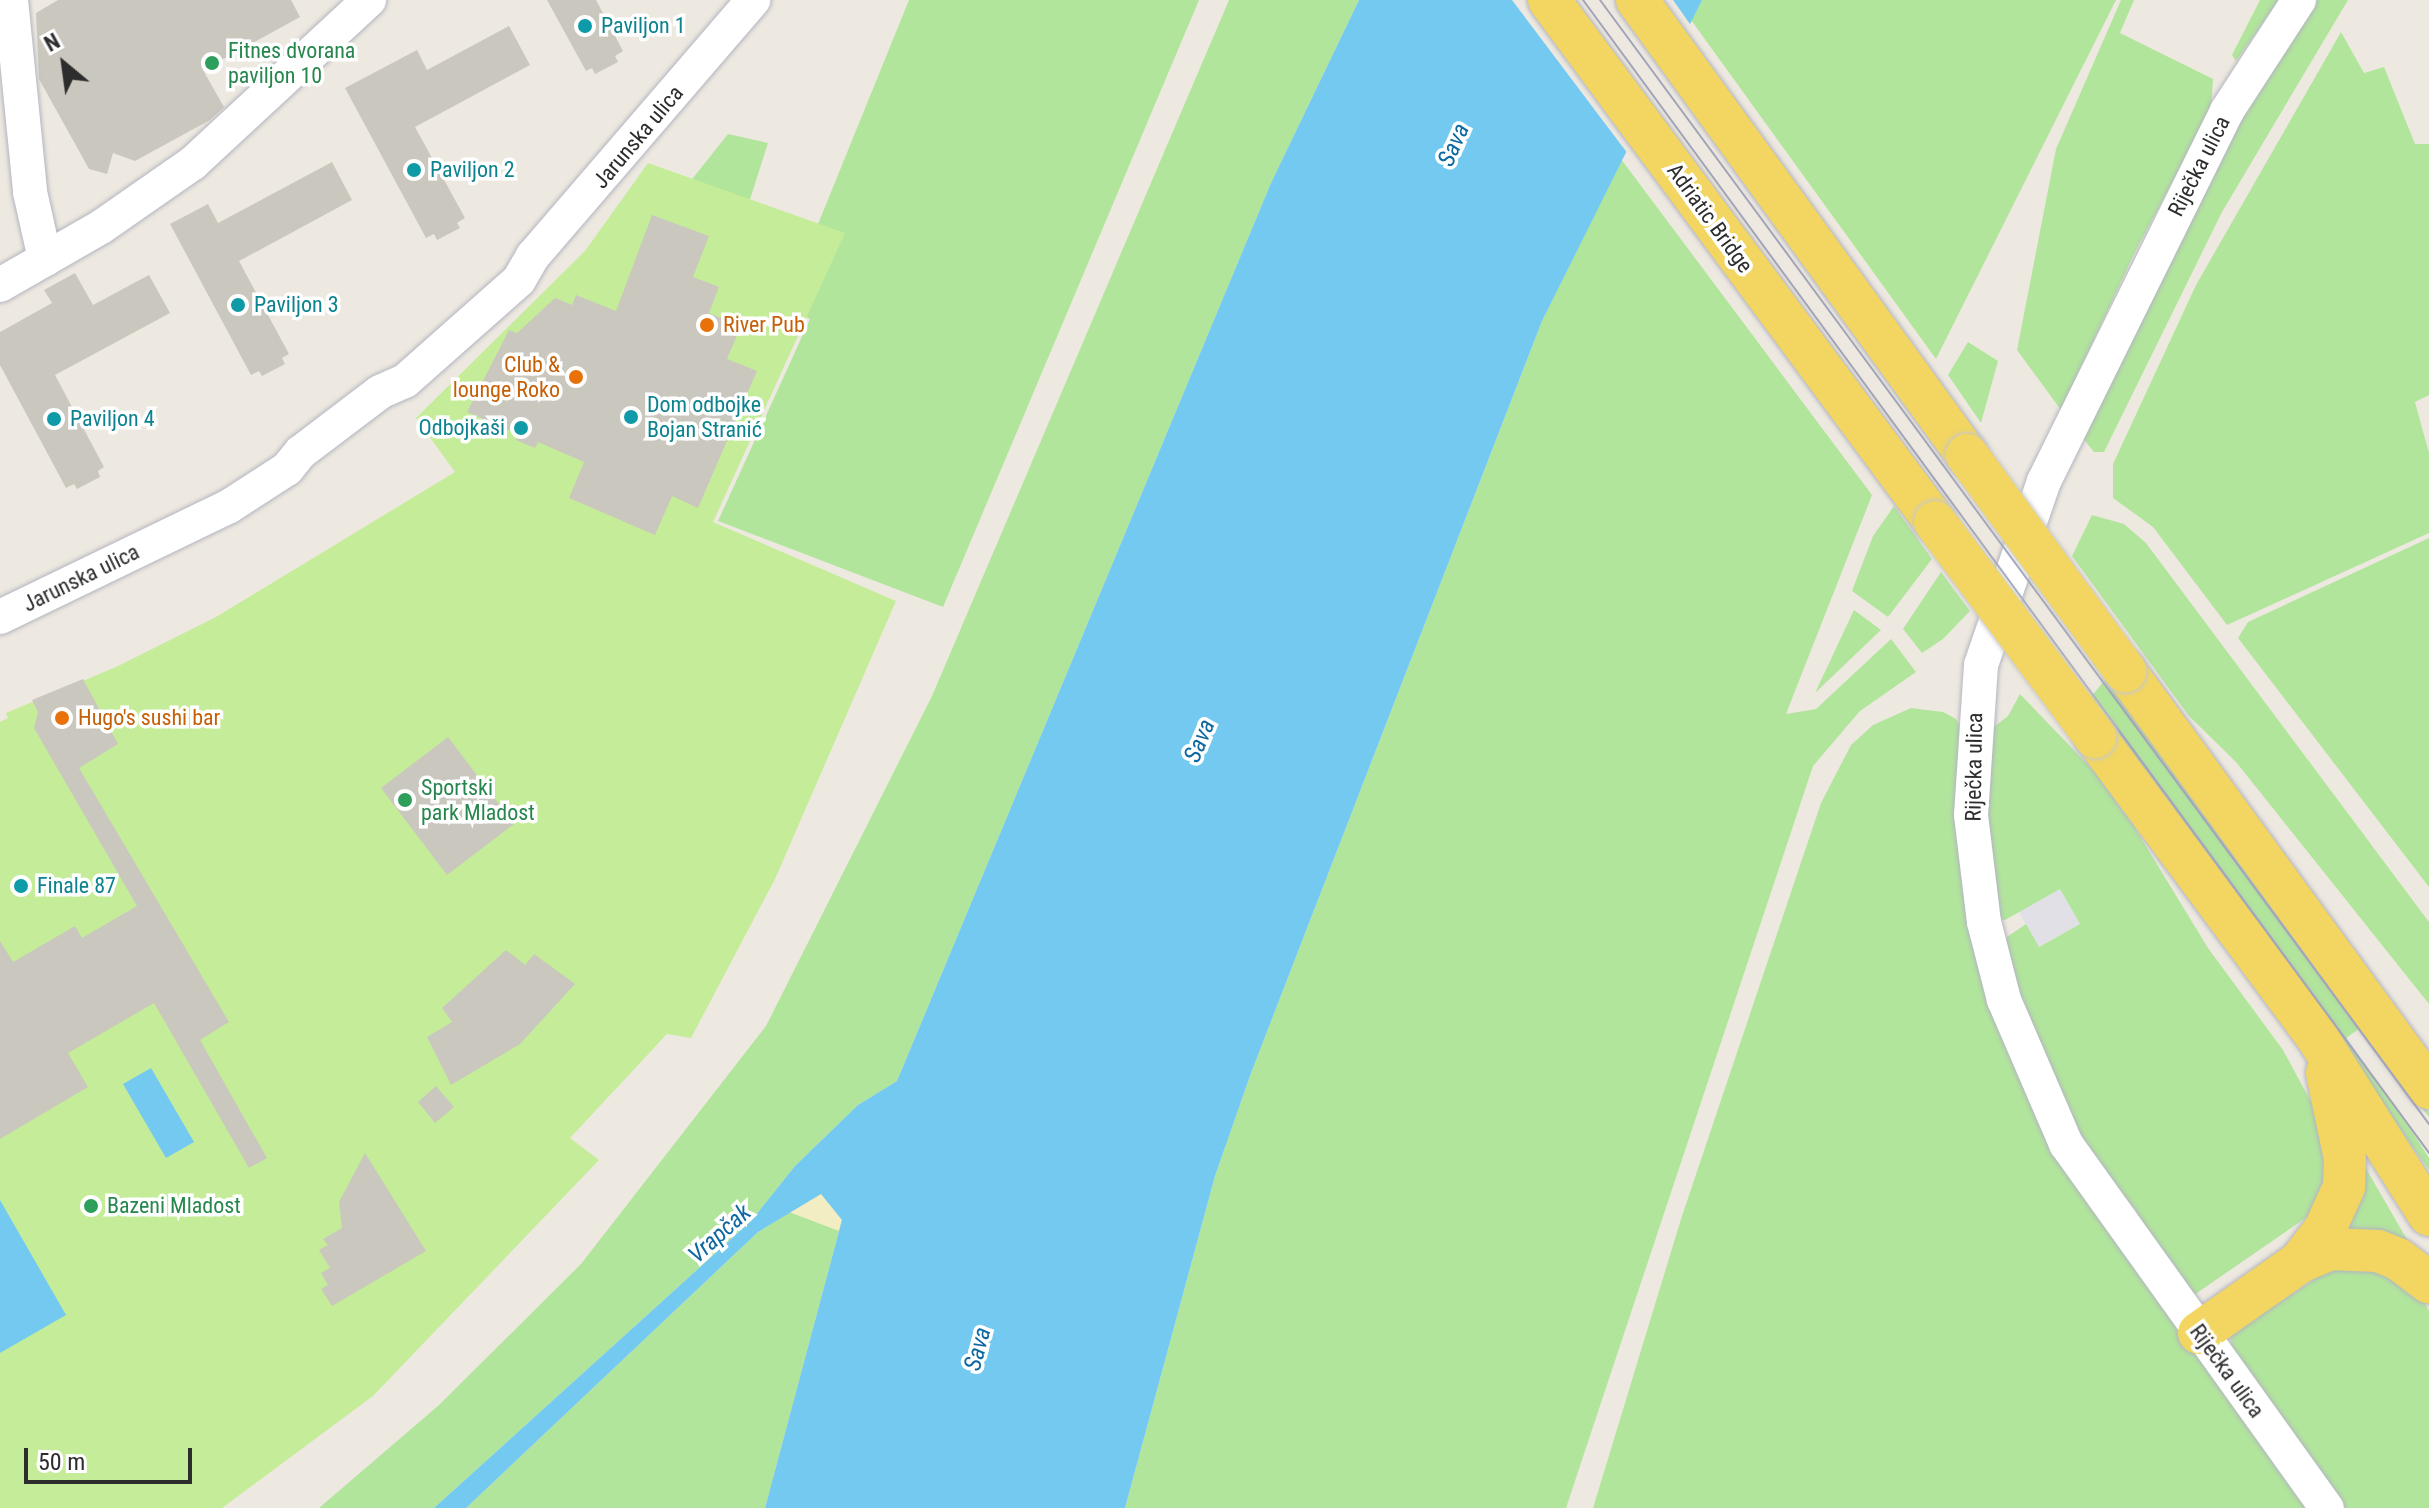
<!DOCTYPE html>
<meta charset="utf-8">
<style>
body{margin:0}
#map{position:relative;width:2429px;height:1508px;overflow:hidden;background:#eee9e0;font-family:"Roboto Condensed",sans-serif}
div>[style]{position:absolute}
.industrial>*{inset:0;background:#e2e0e7}
.green>*{inset:0;background:#b2e59c}
.sand>*{inset:0;background:#f3edc3}
.pitch>*{inset:0;background:#c5ec98}
.water>*{inset:0;background:#73c9f0}
.pier>*{inset:0;background:#eee9e0}
.building>*{inset:0;background:#cac7be}
.roads{filter:drop-shadow(0 0 2px #b3b5c0) drop-shadow(0 0 2px #b3b5c0)}
.minor>*{height:34px;margin:-17px;padding:0 17px;transform-origin:17px;border-radius:17px;background:#fff}
.major>*{height:42px;margin:-21px;padding:0 21px;transform-origin:21px;border-radius:21px;background:#f2d661}
.tram>*{height:2px;margin:-1px;padding:0 1px;transform-origin:1px;border-radius:1px;background:#a2a4b7}
.bridges{filter:drop-shadow(0 0 2px #c8c8c8) drop-shadow(0 0 2px #c8c8c8)}
.major-bridge>*{height:42px;margin:-21px;padding:0 21px;transform-origin:21px;border-radius:21px;background:#f2d661}
.dots>*{width:22px;height:22px;translate:-50% -50%;box-sizing:border-box;border:4px solid #fff;border-radius:50%}
span{translate:-50% -50%;white-space:nowrap;text-align:center;line-height:1.15;-webkit-text-stroke:7px #fff;paint-order:stroke}
.culture-label{font-size:22px;color:#0d838f}
.left{translate:0 -50%;text-align:left}
.right{translate:-100% -50%;text-align:right}
.leisure-label{font-size:22px;color:#27864d}
.street-label{font-size:22px;color:#2d2d2d}
.food-label{font-size:22px;color:#c56008}
.water-label{font-size:24px;color:#0d68a1;font-style:italic}
.north{position:absolute;left:24px;top:24px;width:80px;height:80px;-webkit-text-stroke:6px #fff;paint-order:stroke;rotate:331deg;font-size:22px;font-weight:700;line-height:32px;text-align:center;color:#2d2d2d}
.north::after{content:'';display:block;margin:auto;width:28px;height:36px;background:#2d2d2d;clip-path:polygon(50% 0,100% 100%,50% 72%,0 100%)}
.scale{position:absolute;left:24px;top:1448px;width:168px;height:36px;box-sizing:border-box;border:4px solid #2d2d2d;border-top:0;padding-left:10px;font-size:24px;line-height:28px;white-space:nowrap;color:#2d2d2d;-webkit-text-stroke:6px #fff;paint-order:stroke}
</style>
<div id="map">
<div class="industrial">
<i style="clip-path:polygon(2060px 889px,2080px 924px,2038px 947px,2019px 912px)"></i>
</div>
<div class="green">
<i style="clip-path:polygon(909px 0,1199px 0,943px 607px,718px 521px,810px 319px,792px 310px,788px 298px)"></i>
<i style="clip-path:polygon(1229px 0,1359px 0,1271px 183px,897px 1081px,858px 1105px,795px 1166px,751px 1221px,434px 1508px,319px 1508px,439px 1405px,581px 1264px,766px 1026px,932px 696px)"></i>
<i style="clip-path:polygon(1702px 0,2116px 0,1936px 359px,1691px 20px)"></i>
<i style="clip-path:polygon(2121px 0,2134px 0,2120px 33px,2213px 79px,2211px 109px,2134px 254px,2061px 410px,2017px 350px,2056px 149px)"></i>
<i style="clip-path:polygon(2260px 0,2279px 0,2236px 61px,2232px 55px)"></i>
<i style="clip-path:polygon(2314px 0,2348px 0,2222px 212px,2104px 452px,2094px 452px,2078px 432px,2199px 181px)"></i>
<i style="clip-path:polygon(2341px 32px,2364px 73px,2384px 67px,2415px 144px,2429px 144px,2429px 395px,2415px 402px,2429px 453px,2429px 533px,2227px 625px,2153px 527px,2113px 498px,2113px 464px,2196px 285px)"></i>
<i style="clip-path:polygon(728px 134px,768px 143px,739px 234px,669px 208px)"></i>
<i style="clip-path:polygon(1621px 159px,1872px 495px,1786px 714px,1816px 709px,1891px 639px,1916px 672px,1860px 711px,1813px 766px,1566px 1508px,1125px 1508px,1215px 1176px,1251px 1073px,1542px 321px)"></i>
<i style="clip-path:polygon(1968px 342px,1998px 361px,1981px 423px,1948px 375px)"></i>
<i style="clip-path:polygon(1894px 506px,1932px 559px,1888px 617px,1852px 591px,1873px 536px)"></i>
<i style="clip-path:polygon(2092px 515px,2124px 524px,2146px 543px,2429px 922px,2429px 1004px,2236px 762px,2189px 716px,2072px 556px)"></i>
<i style="clip-path:polygon(2429px 538px,2429px 887px,2238px 638px,2248px 622px)"></i>
<i style="clip-path:polygon(1941px 572px,1970px 611px,1943px 639px,1922px 653px,1903px 629px)"></i>
<i style="clip-path:polygon(1854px 610px,1881px 630px,1815px 693px)"></i>
<i style="clip-path:polygon(2108px 676px,2429px 1113px,2429px 1117px,2362px 1027px,2346px 1038px,2413px 1133px,2429px 1158px,2429px 1170px,2091px 697px)"></i>
<i style="clip-path:polygon(2020px 694px,2093px 770px,2133px 825px,2208px 948px,2283px 1050px,2329px 1135px,2329px 1202px,2194px 1295px,2164px 1265px,2135px 1209px,2089px 1160px,2033px 1051px,2004px 939px,2026px 924px,2039px 947px,2080px 924px,2060px 889px,2005px 920px,1999px 919px,1986px 872px,1985px 734px,2008px 716px)"></i>
<i style="clip-path:polygon(1911px 708px,1943px 712px,1956px 719px,1962px 732px,2003px 1039px,2041px 1125px,2315px 1508px,1593px 1508px,1681px 1219px,1821px 803px,1851px 745px,1873px 725px)"></i>
<i style="clip-path:polygon(2364px 1165px,2413px 1250px,2350px 1235px,2341px 1220px)"></i>
<i style="clip-path:polygon(801px 1205px,842px 1220px,765px 1508px,466px 1508px,758px 1232px)"></i>
<i style="clip-path:polygon(2346px 1258px,2416px 1287px,2429px 1311px,2429px 1508px,2344px 1508px,2240px 1370px,2231px 1348px,2231px 1335px)"></i>
</div>
<div class="sand">
<i style="clip-path:polygon(821px 1194px,842px 1220px,839px 1231px,789px 1212px)"></i>
</div>
<div class="pitch">
<i style="clip-path:polygon(648px 163px,845px 233px,713px 522px,896px 601px,775px 879px,691px 1038px,667px 1034px,570px 1138px,599px 1160px,373px 1396px,222px 1508px,0 1508px,0 722px,8px 718px,6px 713px,116px 667px,216px 617px,455px 472px,416px 418px,585px 251px)"></i>
</div>
<div class="water">
<i style="clip-path:polygon(1359px 0,1702px 0,1542px 321px,1251px 1073px,1215px 1176px,1125px 1508px,765px 1508px,842px 1220px,821px 1194px,758px 1232px,466px 1508px,434px 1508px,751px 1221px,795px 1166px,858px 1105px,897px 1081px,1271px 183px)"></i>
<i style="clip-path:polygon(151px 1068px,194px 1142px,166px 1158px,123px 1084px)"></i>
<i style="clip-path:polygon(0 1200px,66px 1315px,0 1353px)"></i>
</div>
<div class="pier">
<i style="clip-path:polygon(1512px 0,1673px 0,1692px 27px,1628px 154px)"></i>
</div>
<div class="building">
<i style="clip-path:polygon(58px 0,291px 0,300px 17px,203px 70px,224px 107px,210px 120px,135px 161px,113px 153px,107px 174px,89px 169px,39px 79px,36px 13px)"></i>
<i style="clip-path:polygon(547px 0,596px 0,623px 51px,615px 56px,618px 62px,595px 74px,592px 68px,586px 71px)"></i>
<i style="clip-path:polygon(509px 26px,530px 65px,415px 127px,465px 218px,457px 223px,460px 228px,437px 240px,434px 234px,426px 238px,345px 88px,417px 50px,427px 70px)"></i>
<i style="clip-path:polygon(332px 162px,352px 200px,239px 261px,289px 354px,282px 358px,285px 364px,262px 376px,259px 371px,251px 375px,170px 224px,208px 204px,218px 223px)"></i>
<i style="clip-path:polygon(652px 215px,709px 236px,693px 277px,719px 287px,709px 313px,741px 326px,727px 359px,757px 371px,698px 508px,672px 496px,655px 535px,569px 498px,584px 462px,538px 442px,535px 448px,516px 440px,518px 434px,467px 412px,509px 330px,517px 333px,555px 298px,572px 305px,576px 295px,616px 311px)"></i>
<i style="clip-path:polygon(75px 273px,93px 305px,149px 275px,170px 313px,55px 375px,104px 467px,98px 471px,100px 477px,77px 489px,74px 484px,66px 488px,0 365px,0 332px,52px 303px,44px 290px)"></i>
<i style="clip-path:polygon(83px 679px,118px 744px,79px 768px,229px 1022px,200px 1040px,267px 1158px,249px 1168px,154px 1003px,68px 1053px,88px 1087px,0 1139px,0 941px,13px 962px,75px 926px,82px 938px,137px 906px,34px 728px,38px 712px,32px 700px)"></i>
<i style="clip-path:polygon(448px 737px,514px 824px,447px 875px,381px 788px)"></i>
<i style="clip-path:polygon(506px 950px,525px 965px,534px 954px,575px 984px,520px 1044px,451px 1085px,427px 1037px,452px 1022px,442px 1008px)"></i>
<i style="clip-path:polygon(436px 1086px,454px 1107px,435px 1123px,418px 1102px)"></i>
<i style="clip-path:polygon(365px 1153px,426px 1251px,332px 1306px,321px 1289px,328px 1285px,321px 1273px,330px 1268px,319px 1250px,328px 1245px,323px 1239px,342px 1228px,339px 1202px)"></i>
</div>
<div class="roads">
<div class="minor">
<i style="left:11px;top:0;width:193px;rotate:84.3deg"></i>
<i style="left:30px;top:192px;width:69px;rotate:77.4deg"></i>
<i style="left:2299px;top:0;width:132px;rotate:123deg"></i>
<i style="left:2227px;top:111px;width:413px;rotate:116.3deg"></i>
<i style="left:2044px;top:481px;width:194px;rotate:108.9deg"></i>
<i style="left:1981px;top:665px;width:150px;rotate:93.8deg"></i>
<i style="left:1971px;top:815px;width:108px;rotate:83.1deg"></i>
<i style="left:1984px;top:922px;width:81px;rotate:75.6deg"></i>
<i style="left:2004px;top:1000px;width:157px;rotate:66.7deg"></i>
<i style="left:2066px;top:1144px;width:448px;rotate:54.4deg"></i>
<i style="left:0;top:285px;width:116px;rotate:-29.9deg"></i>
<i style="left:101px;top:227px;width:112px;rotate:-34.8deg"></i>
<i style="left:193px;top:163px;width:240px;rotate:-42.8deg"></i>
<i style="left:0;top:617px;width:253px;rotate:-25.8deg"></i>
<i style="left:228px;top:507px;width:70px;rotate:-32.8deg"></i>
<i style="left:287px;top:469px;width:22px;rotate:-51deg"></i>
<i style="left:301px;top:452px;width:99px;rotate:-37.2deg"></i>
<i style="left:380px;top:392px;width:27px;rotate:-24deg"></i>
<i style="left:405px;top:381px;width:152px;rotate:-41.5deg"></i>
<i style="left:519px;top:280px;width:28px;rotate:-60deg"></i>
<i style="left:533px;top:256px;width:338px;rotate:-49.3deg"></i>
</div>
<div class="major">
<i style="left:1549px;top:0;width:649px;rotate:53.52deg"></i>
<i style="left:1637px;top:0;width:562px;rotate:54.05deg"></i>
<i style="left:2125px;top:671px;width:516px;rotate:53.91deg"></i>
<i style="left:2095px;top:737px;width:373px;rotate:53.5deg"></i>
<i style="left:2317px;top:1037px;width:210px;rotate:57.8deg"></i>
<i style="left:2300px;top:1262px;width:41px;rotate:-52.9deg"></i>
<i style="left:2325px;top:1229px;width:46px;rotate:-65.7deg"></i>
<i style="left:2344px;top:1187px;width:28px;rotate:-88deg"></i>
<i style="left:2345px;top:1159px;width:88px;rotate:-101.8deg"></i>
<i style="left:2199px;top:1333px;width:123px;rotate:-35.1deg"></i>
<i style="left:2300px;top:1262px;width:34px;rotate:-23deg"></i>
<i style="left:2331px;top:1249px;width:47px;rotate:2.4deg"></i>
<i style="left:2378px;top:1251px;width:22px;rotate:22deg"></i>
<i style="left:2398px;top:1259px;width:39px;rotate:37deg"></i>
</div>
</div>
<div class="tram">
<i style="left:1583px;top:0;width:1430px;rotate:53.73deg"></i>
<i style="left:1600px;top:0;width:1397px;rotate:53.59deg"></i>
</div>
<div class="bridges">
<div class="major-bridge">
<i style="left:1967px;top:455px;width:268px;rotate:53.8deg"></i>
<i style="left:1935px;top:522px;width:268px;rotate:53.3deg"></i>
</div>
</div>
<div class="dots">
<i style="left:585px;top:26px;background:#0f9aa8"></i>
<i style="left:212px;top:63px;background:#2e9e5b"></i>
<i style="left:414px;top:170px;background:#0f9aa8"></i>
<i style="left:238px;top:305px;background:#0f9aa8"></i>
<i style="left:707px;top:325px;background:#e8710a"></i>
<i style="left:576px;top:377px;background:#e8710a"></i>
<i style="left:631px;top:417px;background:#0f9aa8"></i>
<i style="left:54px;top:419px;background:#0f9aa8"></i>
<i style="left:521px;top:428px;background:#0f9aa8"></i>
<i style="left:62px;top:718px;background:#e8710a"></i>
<i style="left:405px;top:800px;background:#2e9e5b"></i>
<i style="left:21px;top:886px;background:#0f9aa8"></i>
<i style="left:91px;top:1206px;background:#2e9e5b"></i>
</div>
<div class="culture-label">
<span class="left" style="left:601px;top:26px">Paviljon 1</span>
<span class="left" style="left:430px;top:170px">Paviljon 2</span>
<span class="left" style="left:254px;top:305px">Paviljon 3</span>
<span class="left" style="left:647px;top:417px">Dom odbojke<br>Bojan Stranić</span>
<span class="left" style="left:70px;top:419px">Paviljon 4</span>
<span class="right" style="left:505px;top:428px">Odbojkaši</span>
<span class="left" style="left:37px;top:886px">Finale 87</span>
</div>
<div class="leisure-label">
<span class="left" style="left:228px;top:63px">Fitnes dvorana<br>paviljon 10</span>
<span class="left" style="left:421px;top:800px">Sportski<br>park Mladost</span>
<span class="left" style="left:107px;top:1206px">Bazeni Mladost</span>
</div>
<div class="street-label">
<span style="left:638px;top:137px;rotate:-50deg">Jarunska ulica</span>
<span style="left:2199px;top:166px;rotate:-63deg">Riječka ulica</span>
<span style="left:1710px;top:218px;rotate:54deg">Adriatic Bridge</span>
<span style="left:81px;top:578px;rotate:-26deg">Jarunska ulica</span>
<span style="left:1974px;top:767px;rotate:-89deg">Riječka ulica</span>
<span style="left:2227px;top:1371px;rotate:54deg">Riječka ulica</span>
</div>
<div class="food-label">
<span class="left" style="left:723px;top:325px">River Pub</span>
<span class="right" style="left:560px;top:377px">Club &amp;<br>lounge Roko</span>
<span class="left" style="left:78px;top:718px">Hugo's sushi bar</span>
</div>
<div class="water-label">
<span style="left:1454px;top:145px;rotate:-66deg">Sava</span>
<span style="left:1200px;top:741px;rotate:-67deg">Sava</span>
<span style="left:720px;top:1234px;rotate:-42deg">Vrapčak</span>
<span style="left:978px;top:1349px;rotate:-75deg">Sava</span>
</div>
<div class="north">N</div>
<div class="scale">50 m</div>
</div>
